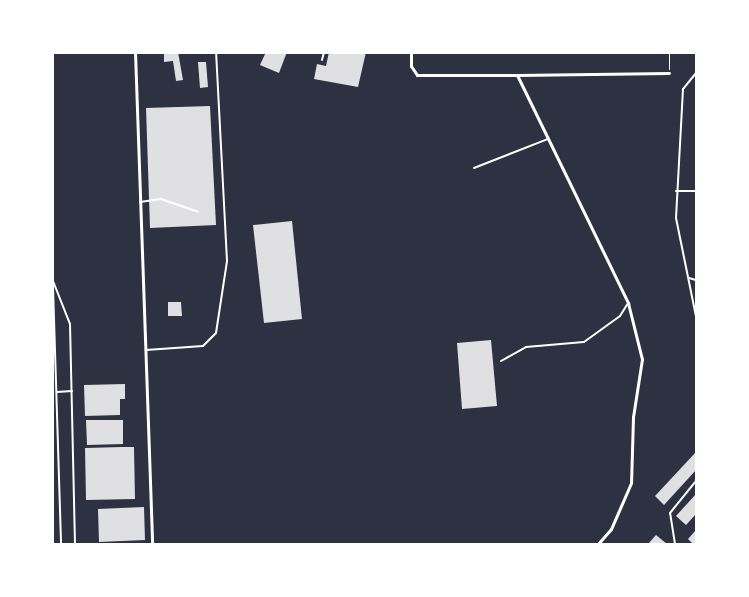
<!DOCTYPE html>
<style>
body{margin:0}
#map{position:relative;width:749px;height:597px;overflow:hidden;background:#2d3142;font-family:"Playfair Display",serif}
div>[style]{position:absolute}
.building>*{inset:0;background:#e0e0e3}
.path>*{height:1px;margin:-0.5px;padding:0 0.5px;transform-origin:0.5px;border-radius:0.5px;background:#fff}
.service>*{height:2px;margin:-1px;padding:0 1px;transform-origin:1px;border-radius:1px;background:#fff}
.minor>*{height:3px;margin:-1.5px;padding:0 1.5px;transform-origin:1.5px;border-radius:1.5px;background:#fff}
span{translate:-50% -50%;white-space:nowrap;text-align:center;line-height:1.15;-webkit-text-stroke:4px #fff;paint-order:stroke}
.frame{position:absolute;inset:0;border:54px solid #fff;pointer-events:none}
</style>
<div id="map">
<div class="building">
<i style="clip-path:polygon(164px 52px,178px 52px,183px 80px,176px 81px,173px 61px,164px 62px)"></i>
<i style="clip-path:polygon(266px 52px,287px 52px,279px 73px,260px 65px)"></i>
<i style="clip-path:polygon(329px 52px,366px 52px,358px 87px,314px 79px,317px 64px,326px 66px)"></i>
<i style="clip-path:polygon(198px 62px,206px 62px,208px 87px,200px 88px)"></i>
<i style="clip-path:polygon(210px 106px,216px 225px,150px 228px,146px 108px)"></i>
<i style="clip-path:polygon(292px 221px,302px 319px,264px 323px,253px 225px)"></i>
<i style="clip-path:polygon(168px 302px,181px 302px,182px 316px,168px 316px)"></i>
<i style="clip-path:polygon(491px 340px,497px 406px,462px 409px,457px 343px)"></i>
<i style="clip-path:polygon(125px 384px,125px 399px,120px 399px,120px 415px,85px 416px,84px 385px)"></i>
<i style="clip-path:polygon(86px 420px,123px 420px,123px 444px,87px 445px)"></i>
<i style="clip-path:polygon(122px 447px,134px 447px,135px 499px,86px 500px,85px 448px)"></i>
<i style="clip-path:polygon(696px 452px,696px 470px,664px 505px,655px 496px)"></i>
<i style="clip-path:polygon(696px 494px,696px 514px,686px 525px,676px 516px)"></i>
<i style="clip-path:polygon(144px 507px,145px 540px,99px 542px,98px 509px)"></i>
<i style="clip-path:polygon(696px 530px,696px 544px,693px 544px,688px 539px)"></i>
<i style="clip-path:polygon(656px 535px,667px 544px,648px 544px)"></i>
</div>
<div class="path">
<i style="left:669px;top:52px;width:17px;rotate:90deg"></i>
</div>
<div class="service">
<i style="left:322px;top:60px;width:8px;rotate:-76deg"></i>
<i style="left:696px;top:73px;width:21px;rotate:129deg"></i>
<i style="left:683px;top:89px;width:129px;rotate:93.1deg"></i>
<i style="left:676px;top:218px;width:100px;rotate:78.5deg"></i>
<i style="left:474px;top:168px;width:79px;rotate:-21.4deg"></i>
<i style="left:676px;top:191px;width:20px"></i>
<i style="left:140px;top:202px;width:21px;rotate:-8deg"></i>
<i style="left:161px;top:199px;width:39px;rotate:19deg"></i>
<i style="left:689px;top:278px;width:7px;rotate:16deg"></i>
<i style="left:53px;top:281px;width:46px;rotate:68.4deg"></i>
<i style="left:70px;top:324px;width:220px;rotate:88.7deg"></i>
<i style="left:53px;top:287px;width:257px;rotate:88.2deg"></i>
<i style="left:146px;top:350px;width:57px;rotate:-4deg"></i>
<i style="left:203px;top:346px;width:18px;rotate:-45deg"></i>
<i style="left:216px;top:333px;width:73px;rotate:-81.3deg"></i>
<i style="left:227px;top:261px;width:209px;rotate:-93deg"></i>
<i style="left:501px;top:361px;width:29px;rotate:-29deg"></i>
<i style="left:526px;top:347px;width:58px;rotate:-4.9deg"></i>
<i style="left:584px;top:342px;width:44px;rotate:-35.8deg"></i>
<i style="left:620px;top:316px;width:15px;rotate:-58deg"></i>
<i style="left:57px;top:392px;width:15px;rotate:-4deg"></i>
<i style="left:675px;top:544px;width:31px;rotate:-99deg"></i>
<i style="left:670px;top:513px;width:41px;rotate:-50.9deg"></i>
</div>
<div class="minor">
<i style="left:135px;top:52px;width:492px;rotate:88deg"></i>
<i style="left:411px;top:52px;width:14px;rotate:90deg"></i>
<i style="left:411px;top:66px;width:11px;rotate:56deg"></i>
<i style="left:417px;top:75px;width:100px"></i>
<i style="left:517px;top:75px;width:254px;rotate:64deg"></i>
<i style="left:628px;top:303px;width:58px;rotate:76deg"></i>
<i style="left:642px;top:359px;width:59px;rotate:98.8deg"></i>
<i style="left:633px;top:417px;width:66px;rotate:91.7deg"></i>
<i style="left:631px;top:483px;width:50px;rotate:113.5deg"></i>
<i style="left:611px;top:529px;width:20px;rotate:131deg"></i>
<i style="left:517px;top:75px;width:152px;rotate:-0.8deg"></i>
</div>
<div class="frame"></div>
</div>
